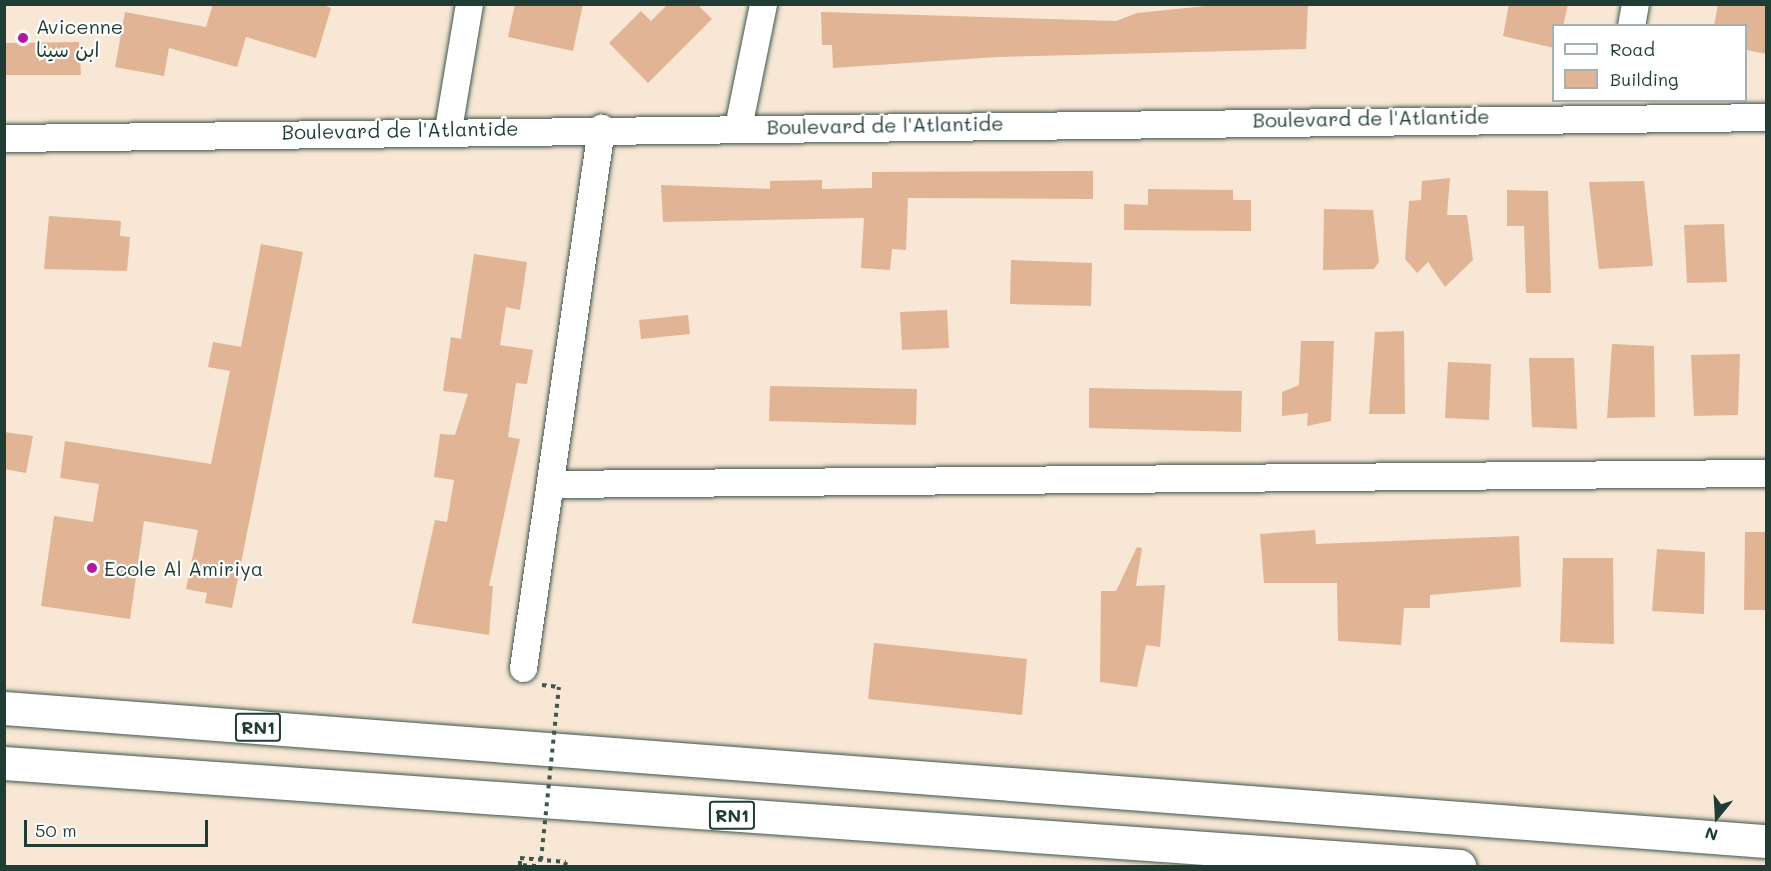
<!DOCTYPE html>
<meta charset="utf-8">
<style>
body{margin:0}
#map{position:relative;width:1771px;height:871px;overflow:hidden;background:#f7e7d4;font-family:Mali,"Playpen Sans Arabic",sans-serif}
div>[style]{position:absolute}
.building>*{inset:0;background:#e2b496}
.path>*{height:4px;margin-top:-2px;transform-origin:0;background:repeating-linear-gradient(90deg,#3f564c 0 4.5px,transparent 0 9px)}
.roads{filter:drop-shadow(0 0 2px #3f564c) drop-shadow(0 0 2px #3f564c)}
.street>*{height:27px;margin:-13.5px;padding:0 13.5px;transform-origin:13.5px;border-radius:13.5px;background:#fff}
.highway>*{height:33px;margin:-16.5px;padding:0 16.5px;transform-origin:16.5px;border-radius:16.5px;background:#fff}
.path-bridge>*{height:4px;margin-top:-2px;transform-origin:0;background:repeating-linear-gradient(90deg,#3f564c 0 4.5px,transparent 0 9px)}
.dots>*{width:16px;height:16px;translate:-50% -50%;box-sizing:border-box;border:3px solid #fff;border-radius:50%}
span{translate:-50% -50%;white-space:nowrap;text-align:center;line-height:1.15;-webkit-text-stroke:4.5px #fff;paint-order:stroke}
.shield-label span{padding:2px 4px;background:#fff;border:2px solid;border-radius:4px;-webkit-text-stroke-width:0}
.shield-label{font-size:18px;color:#1f3d34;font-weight:700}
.poi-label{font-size:20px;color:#1f3d34}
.left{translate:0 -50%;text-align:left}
.street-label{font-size:20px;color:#1f3d34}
.frame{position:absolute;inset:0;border:6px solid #1f3d34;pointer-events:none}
.legend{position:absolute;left:1552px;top:24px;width:195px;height:78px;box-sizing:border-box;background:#fff;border:2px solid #a5b1ae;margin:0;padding:8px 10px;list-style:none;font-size:18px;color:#1f3d34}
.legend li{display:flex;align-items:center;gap:12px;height:30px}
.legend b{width:30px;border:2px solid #a5b1ae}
.north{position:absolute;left:1687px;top:787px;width:60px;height:60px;-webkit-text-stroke:4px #fff;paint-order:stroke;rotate:198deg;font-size:16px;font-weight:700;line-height:24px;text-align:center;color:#1f3d34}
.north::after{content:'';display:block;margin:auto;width:21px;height:27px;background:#1f3d34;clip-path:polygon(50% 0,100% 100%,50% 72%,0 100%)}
.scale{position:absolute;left:24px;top:820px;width:184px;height:27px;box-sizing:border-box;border:3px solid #1f3d34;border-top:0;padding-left:8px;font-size:18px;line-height:21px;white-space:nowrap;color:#1f3d34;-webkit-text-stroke:4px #fff;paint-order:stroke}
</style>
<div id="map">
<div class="building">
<i style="clip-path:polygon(213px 4px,321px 4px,331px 8px,316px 58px,246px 37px,237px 67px,169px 48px,164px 76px,115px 67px,125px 12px,206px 27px)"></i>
<i style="clip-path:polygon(515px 4px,583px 4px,573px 51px,508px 37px)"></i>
<i style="clip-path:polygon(668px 4px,697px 4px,712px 19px,648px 83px,609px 43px,641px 11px,651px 21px)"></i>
<i style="clip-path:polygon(1308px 4px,1306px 49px,997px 57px,833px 68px,832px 45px,822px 45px,821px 12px,1116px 21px,1137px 13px,1206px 6px)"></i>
<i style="clip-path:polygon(1509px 4px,1568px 4px,1563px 26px,1554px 26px,1554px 48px,1503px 36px)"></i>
<i style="clip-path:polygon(1718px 4px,1767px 4px,1767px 54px,1746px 50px,1746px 26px,1714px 26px)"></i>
<i style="clip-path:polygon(79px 42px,81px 75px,4px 75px,4px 43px)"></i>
<i style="clip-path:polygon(1093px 171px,1093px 199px,908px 198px,906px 250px,892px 249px,890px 270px,861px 268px,864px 218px,663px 222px,661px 185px,770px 189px,770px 181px,822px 180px,822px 189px,872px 188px,872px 172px)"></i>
<i style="clip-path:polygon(1450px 178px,1447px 215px,1467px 215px,1473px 260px,1445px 287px,1428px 262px,1417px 273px,1405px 259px,1409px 201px,1421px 200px,1422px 181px)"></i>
<i style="clip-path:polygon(1644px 181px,1653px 266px,1599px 269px,1589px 182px)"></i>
<i style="clip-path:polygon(1148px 189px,1233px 190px,1233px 200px,1251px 200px,1251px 231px,1124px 230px,1124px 204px,1148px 205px)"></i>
<i style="clip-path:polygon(1507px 190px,1548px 191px,1551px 293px,1526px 293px,1524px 226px,1507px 226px)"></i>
<i style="clip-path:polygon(1324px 209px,1373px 210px,1379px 262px,1374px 269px,1323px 270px)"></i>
<i style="clip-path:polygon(49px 216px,121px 221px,120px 236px,130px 237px,127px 271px,44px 269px)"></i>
<i style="clip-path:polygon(1724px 224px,1727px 282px,1687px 283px,1684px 225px)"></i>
<i style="clip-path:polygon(261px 244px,303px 252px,232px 608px,205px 603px,207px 593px,186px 589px,198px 530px,144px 521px,130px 619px,41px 606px,54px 516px,93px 522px,99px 484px,60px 478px,65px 441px,211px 464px,230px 371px,208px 367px,213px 342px,241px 347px)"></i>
<i style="clip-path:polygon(474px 254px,527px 262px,520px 310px,506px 307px,500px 345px,533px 350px,527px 384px,516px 383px,508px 437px,520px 439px,489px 586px,493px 586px,489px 635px,412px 623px,435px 520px,447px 522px,454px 480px,434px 477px,440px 434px,455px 435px,468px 394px,443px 391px,451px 337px,461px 339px)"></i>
<i style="clip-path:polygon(1011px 260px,1092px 263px,1091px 306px,1010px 304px)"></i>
<i style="clip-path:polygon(947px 310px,949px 348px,902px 350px,900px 312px)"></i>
<i style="clip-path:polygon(688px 315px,690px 334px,641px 339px,639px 320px)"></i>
<i style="clip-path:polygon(1404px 331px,1405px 414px,1369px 414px,1375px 332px)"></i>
<i style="clip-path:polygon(1301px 341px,1334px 341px,1331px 421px,1307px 426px,1308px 413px,1282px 416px,1282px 392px,1299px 385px)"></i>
<i style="clip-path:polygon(1612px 344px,1654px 346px,1655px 417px,1607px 418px)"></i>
<i style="clip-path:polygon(1740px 354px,1738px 415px,1694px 416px,1691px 355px)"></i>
<i style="clip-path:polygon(1529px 358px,1574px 358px,1577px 429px,1532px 427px)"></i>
<i style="clip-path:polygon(1448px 362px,1491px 364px,1489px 420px,1445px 418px)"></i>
<i style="clip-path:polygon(770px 386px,917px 389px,916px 425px,769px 421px)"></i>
<i style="clip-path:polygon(1089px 388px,1242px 391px,1241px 432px,1089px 428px)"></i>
<i style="clip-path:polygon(4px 432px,33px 436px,26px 473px,4px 469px)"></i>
<i style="clip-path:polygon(1315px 530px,1316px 544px,1519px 536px,1521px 587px,1430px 595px,1430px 608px,1404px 608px,1401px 645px,1338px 641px,1337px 583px,1264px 583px,1260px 534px)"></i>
<i style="clip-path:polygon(1745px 532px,1767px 532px,1767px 610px,1744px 610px)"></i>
<i style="clip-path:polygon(1137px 547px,1142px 548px,1136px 586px,1165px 585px,1160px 647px,1146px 645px,1137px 687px,1100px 682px,1101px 591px,1116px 591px)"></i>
<i style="clip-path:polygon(1657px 549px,1705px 552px,1704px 614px,1652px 611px)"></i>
<i style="clip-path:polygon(1563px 558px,1613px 558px,1614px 644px,1560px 642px)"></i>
<i style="clip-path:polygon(874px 643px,1027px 659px,1022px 715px,868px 699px)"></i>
</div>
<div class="path">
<i style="left:542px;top:685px;width:17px;rotate:7deg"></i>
<i style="left:536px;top:866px;width:16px;rotate:-176deg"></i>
<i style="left:520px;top:865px;width:7px;rotate:-90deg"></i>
<i style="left:520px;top:858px;width:46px;rotate:5deg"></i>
<i style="left:566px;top:862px;width:4px;rotate:104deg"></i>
</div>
<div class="roads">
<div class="street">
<i style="left:1631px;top:26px;width:22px;rotate:-80deg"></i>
<i style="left:738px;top:127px;width:126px;rotate:-78.5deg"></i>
<i style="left:448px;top:129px;width:127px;rotate:-80.5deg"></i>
<i style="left:4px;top:138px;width:1762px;rotate:-0.68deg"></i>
<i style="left:550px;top:484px;width:1216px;rotate:-0.52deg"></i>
<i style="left:523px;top:668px;width:546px;rotate:-81.78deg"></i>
</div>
<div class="highway">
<i style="left:4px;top:708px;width:1767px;rotate:4.32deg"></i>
<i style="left:4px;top:763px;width:1459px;rotate:4.05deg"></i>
</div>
</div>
<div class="path-bridge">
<i style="left:541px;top:860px;width:174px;rotate:-84.1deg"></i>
</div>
<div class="dots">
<i style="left:23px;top:38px;background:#b5179e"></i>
<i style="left:92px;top:568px;background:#b5179e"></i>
</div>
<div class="shield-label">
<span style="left:258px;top:727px">RN1</span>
<span style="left:732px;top:815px">RN1</span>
</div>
<div class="poi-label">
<span class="left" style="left:36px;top:38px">Avicenne<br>ابن سينا</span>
<span class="left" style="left:104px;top:568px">Ecole Al Amiriya</span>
</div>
<div class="street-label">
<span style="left:1371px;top:118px;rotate:-1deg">Boulevard de l'Atlantide</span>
<span style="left:885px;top:125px;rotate:-1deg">Boulevard de l'Atlantide</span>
<span style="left:400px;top:130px;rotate:-1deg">Boulevard de l'Atlantide</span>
</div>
<div class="frame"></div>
<ul class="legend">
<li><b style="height:8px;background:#fff"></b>Road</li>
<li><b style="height:16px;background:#e2b496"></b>Building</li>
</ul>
<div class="north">N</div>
<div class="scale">50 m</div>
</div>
